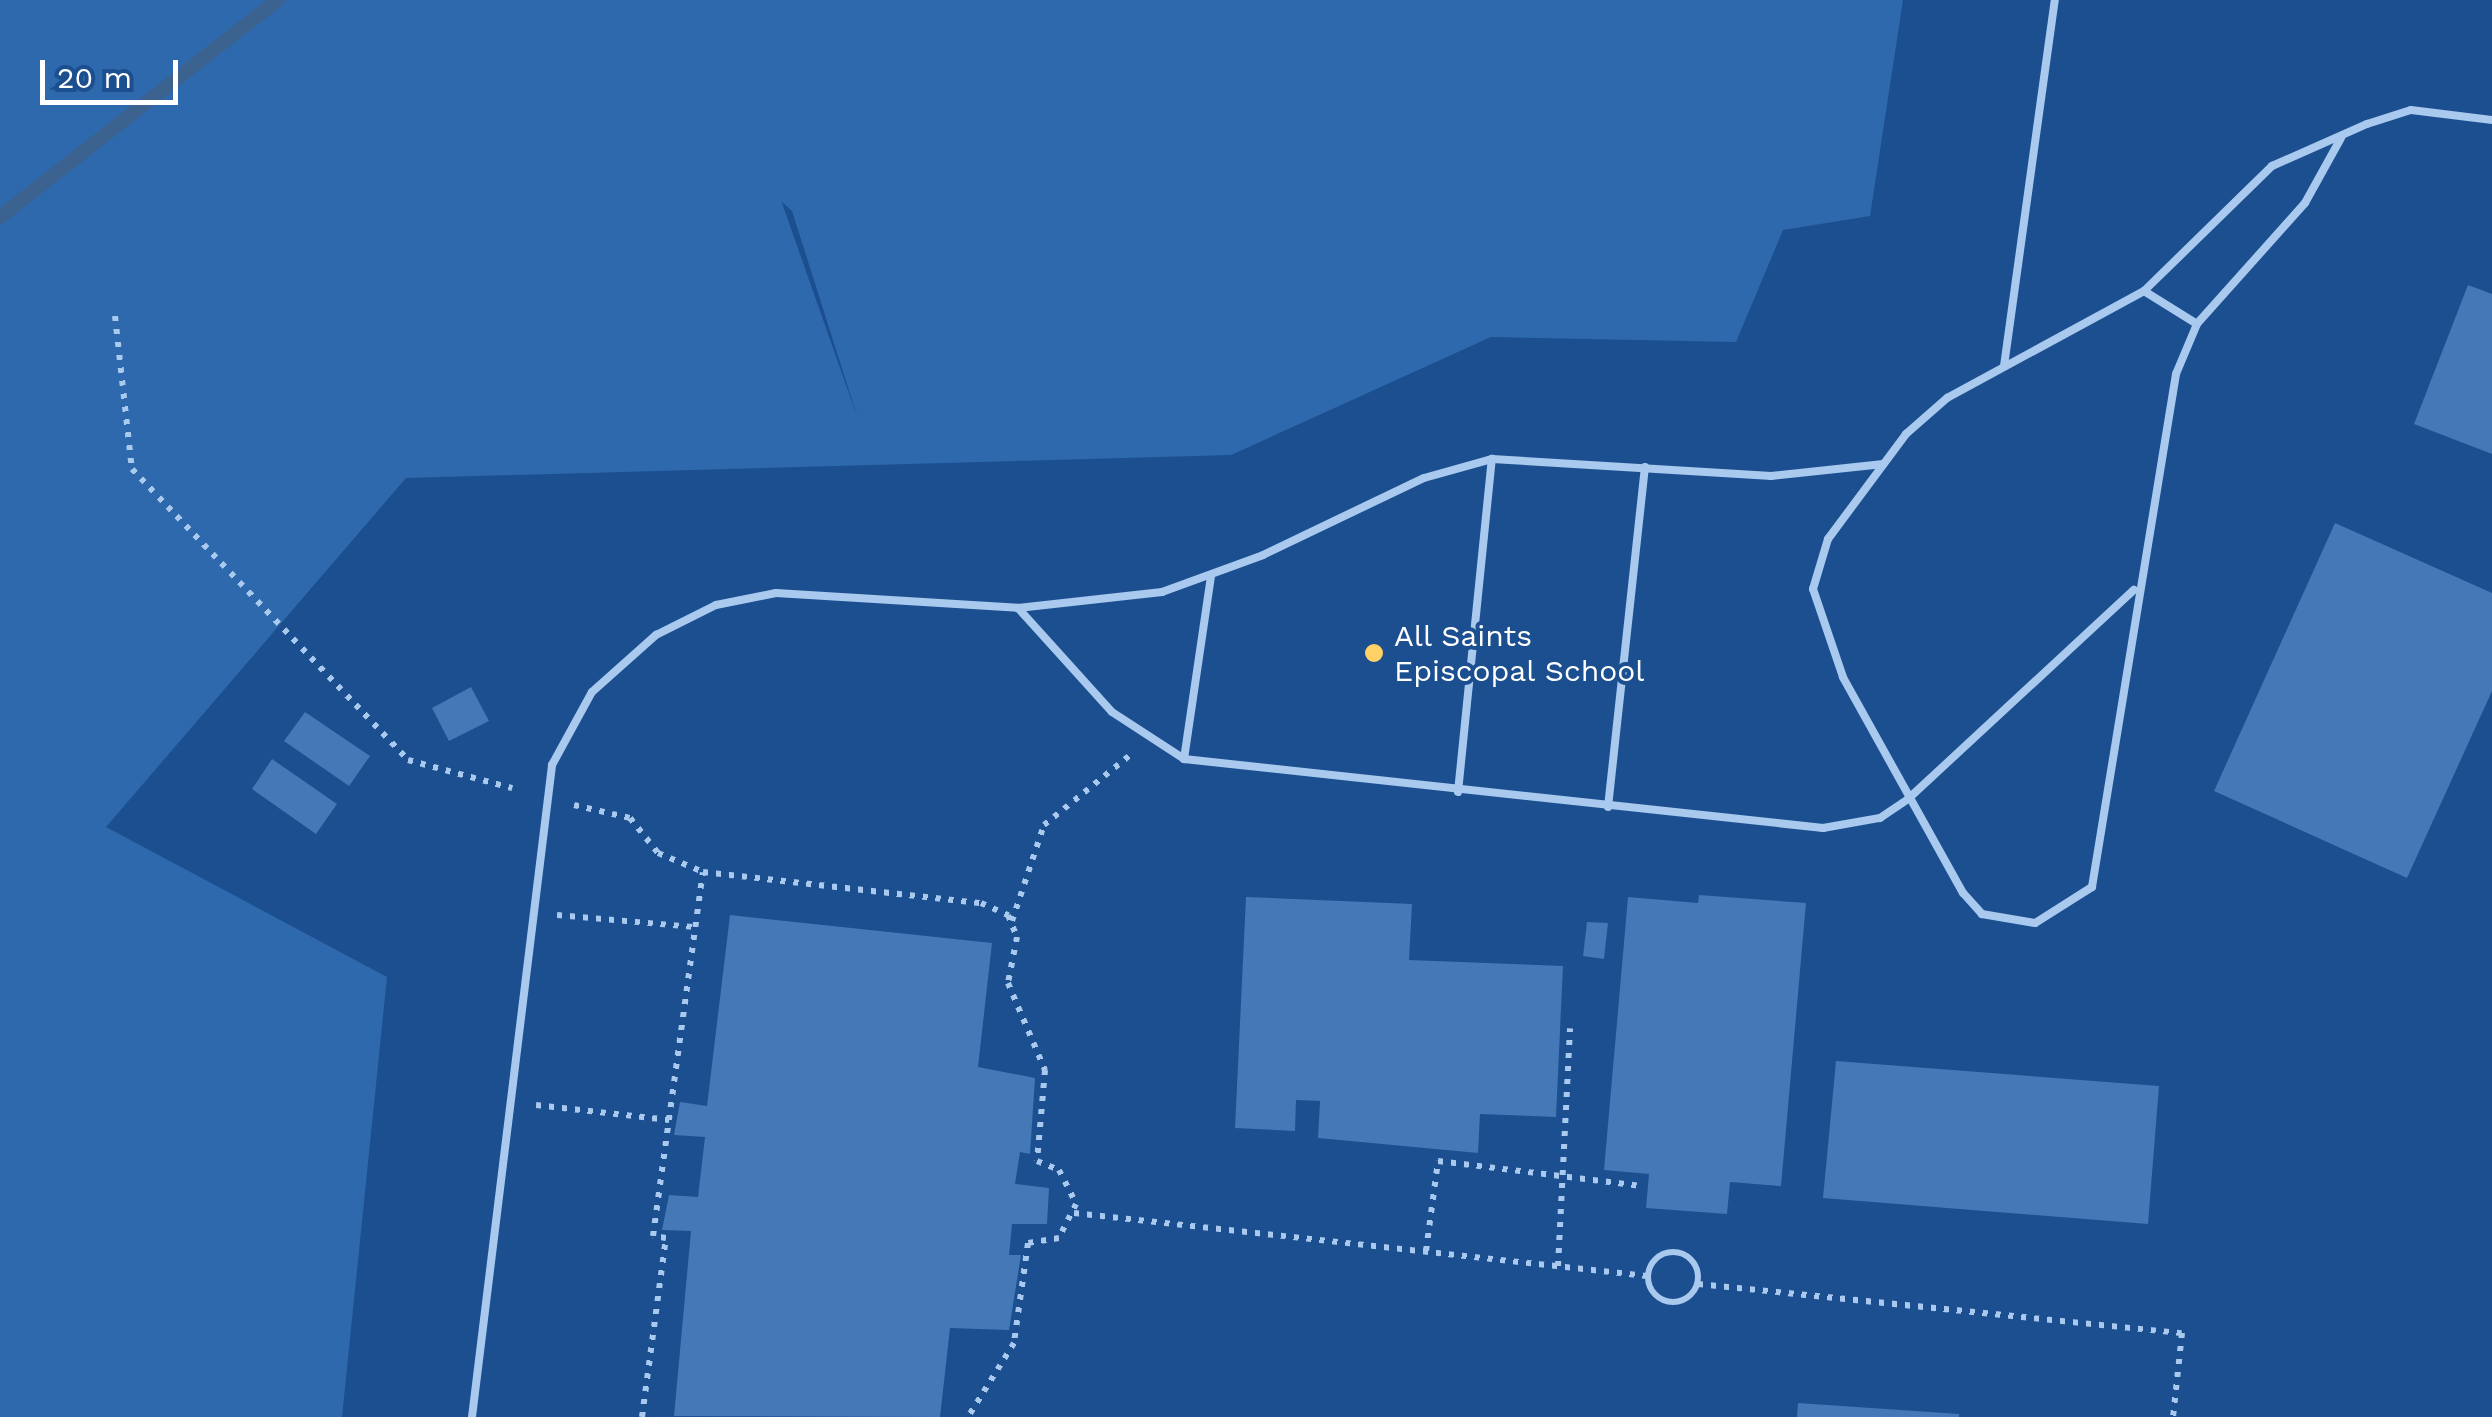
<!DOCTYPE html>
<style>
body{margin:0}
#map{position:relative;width:2492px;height:1417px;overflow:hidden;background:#1b4f8f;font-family:"Work Sans",sans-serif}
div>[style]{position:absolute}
.green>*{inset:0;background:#2e69ad}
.stream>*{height:14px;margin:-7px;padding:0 7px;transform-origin:7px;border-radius:7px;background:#3c6290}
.building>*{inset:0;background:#4478b7}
.path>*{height:6px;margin-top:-3px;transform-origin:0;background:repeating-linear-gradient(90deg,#a9c9ee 0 5px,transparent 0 13px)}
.path>.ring{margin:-3px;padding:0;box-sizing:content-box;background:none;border:6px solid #a9c9ee;border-radius:50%}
.service>*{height:8px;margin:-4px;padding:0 4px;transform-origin:4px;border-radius:4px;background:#a9c9ee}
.dots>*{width:28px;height:28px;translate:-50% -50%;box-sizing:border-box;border:5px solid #1b4f8f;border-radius:50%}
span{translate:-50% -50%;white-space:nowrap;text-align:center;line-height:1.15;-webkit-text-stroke:8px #1b4f8f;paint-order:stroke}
.poi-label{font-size:30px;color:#fff}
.left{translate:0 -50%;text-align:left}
.scale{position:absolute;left:40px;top:60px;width:138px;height:45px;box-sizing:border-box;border:5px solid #fff;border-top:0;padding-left:12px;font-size:30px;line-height:35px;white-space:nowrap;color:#fff;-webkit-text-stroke:8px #1b4f8f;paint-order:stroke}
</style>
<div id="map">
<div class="green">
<i style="clip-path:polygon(evenodd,0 0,1903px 0,1870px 216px,1783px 230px,1736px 342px,1491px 337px,1231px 455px,406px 478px,106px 827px,387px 977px,342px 1417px,0 1417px,0 0,782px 202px,792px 211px,858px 419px,782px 203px,782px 202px)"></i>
</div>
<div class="stream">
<i style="left:0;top:217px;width:353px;rotate:-38deg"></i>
</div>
<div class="building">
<i style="clip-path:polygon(2468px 285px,2492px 294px,2492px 454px,2414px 424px)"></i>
<i style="clip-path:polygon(2335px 523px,2492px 593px,2492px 691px,2407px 878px,2214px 791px)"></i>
<i style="clip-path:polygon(471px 687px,489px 721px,449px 741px,432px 708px)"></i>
<i style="clip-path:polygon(305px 712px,370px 756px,349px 786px,284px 741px)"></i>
<i style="clip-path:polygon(272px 759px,337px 804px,316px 834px,252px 789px)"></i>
<i style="clip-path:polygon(1699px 895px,1806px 903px,1781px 1186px,1730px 1182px,1727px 1214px,1646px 1208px,1649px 1174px,1604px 1170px,1628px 897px,1698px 903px)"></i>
<i style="clip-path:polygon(1246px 897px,1412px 904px,1409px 960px,1563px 966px,1556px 1117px,1480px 1114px,1478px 1153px,1318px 1138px,1320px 1101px,1296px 1100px,1295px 1131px,1235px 1128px)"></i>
<i style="clip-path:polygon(730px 915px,992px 943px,978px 1067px,1035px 1078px,1030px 1154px,1020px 1152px,1015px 1184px,1049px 1188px,1047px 1224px,1012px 1224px,1009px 1255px,1021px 1255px,1009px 1330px,950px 1328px,940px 1417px,674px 1416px,691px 1231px,662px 1230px,669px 1195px,698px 1197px,705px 1137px,674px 1135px,680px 1102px,707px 1106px)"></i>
<i style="clip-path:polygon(1587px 922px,1608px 923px,1604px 959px,1583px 956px)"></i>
<i style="clip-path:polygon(1836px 1061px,2159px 1086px,2148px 1224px,1823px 1198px)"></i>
<i style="clip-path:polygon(1798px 1403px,1959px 1414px,1959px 1417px,1797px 1417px)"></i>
</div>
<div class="path">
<i style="left:115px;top:316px;width:154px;rotate:83.7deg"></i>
<i style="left:132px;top:469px;width:401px;rotate:46.5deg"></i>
<i style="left:408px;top:760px;width:108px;rotate:15.1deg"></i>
<i style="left:574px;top:805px;width:57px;rotate:13.1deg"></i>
<i style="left:630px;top:818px;width:45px;rotate:51.3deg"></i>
<i style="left:658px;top:853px;width:49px;rotate:22.9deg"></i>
<i style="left:703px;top:872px;width:280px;rotate:6.4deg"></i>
<i style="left:981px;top:903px;width:30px;rotate:24deg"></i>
<i style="left:1008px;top:915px;width:24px;rotate:68deg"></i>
<i style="left:1017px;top:937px;width:47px;rotate:101.1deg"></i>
<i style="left:1008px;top:983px;width:95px;rotate:67deg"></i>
<i style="left:1045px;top:1070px;width:91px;rotate:95deg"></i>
<i style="left:1037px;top:1161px;width:24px;rotate:22deg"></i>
<i style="left:1059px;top:1170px;width:38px;rotate:63deg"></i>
<i style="left:1076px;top:1204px;width:38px;rotate:117deg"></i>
<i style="left:1059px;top:1238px;width:31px;rotate:171deg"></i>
<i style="left:1028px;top:1243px;width:101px;rotate:98deg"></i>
<i style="left:1014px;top:1343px;width:87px;rotate:121.9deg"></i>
<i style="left:557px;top:915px;width:139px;rotate:5deg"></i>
<i style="left:1012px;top:921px;width:101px;rotate:-71.6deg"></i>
<i style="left:1044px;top:825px;width:111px;rotate:-39.1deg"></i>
<i style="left:536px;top:1105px;width:134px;rotate:6.4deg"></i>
<i style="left:1074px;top:1213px;width:576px;rotate:6.27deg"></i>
<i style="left:1426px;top:1251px;width:91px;rotate:-82.4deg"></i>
<i style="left:1438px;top:1161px;width:205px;rotate:7deg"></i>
<i class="ring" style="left:1648px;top:1252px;width:44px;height:44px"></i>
<i style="left:1558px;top:1266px;width:238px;rotate:-87.1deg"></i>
<i style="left:1698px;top:1284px;width:486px;rotate:5.8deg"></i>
<i style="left:2182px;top:1333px;width:84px;rotate:96.1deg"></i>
<i style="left:642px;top:1417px;width:181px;rotate:-82.4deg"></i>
<i style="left:666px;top:1238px;width:13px;rotate:-171deg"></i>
<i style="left:653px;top:1236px;width:367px;rotate:-82.2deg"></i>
</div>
<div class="service">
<i style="left:2341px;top:138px;width:74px;rotate:119deg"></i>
<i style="left:2305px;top:203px;width:162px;rotate:131.8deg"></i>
<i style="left:2197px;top:324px;width:54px;rotate:112.8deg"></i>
<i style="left:2176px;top:374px;width:520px;rotate:99.3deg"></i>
<i style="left:2092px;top:887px;width:67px;rotate:147.7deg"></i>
<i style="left:2035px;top:923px;width:54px;rotate:-170.4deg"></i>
<i style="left:1982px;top:914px;width:28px;rotate:-132deg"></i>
<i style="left:1963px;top:893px;width:247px;rotate:-119.1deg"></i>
<i style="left:1843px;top:677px;width:93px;rotate:-108.8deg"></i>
<i style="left:1813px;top:589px;width:52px;rotate:-73.3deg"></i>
<i style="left:1828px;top:539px;width:131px;rotate:-53.4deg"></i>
<i style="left:1906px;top:434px;width:55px;rotate:-41.3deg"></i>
<i style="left:1947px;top:398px;width:224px;rotate:-28.5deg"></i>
<i style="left:2144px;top:291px;width:179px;rotate:-44.3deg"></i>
<i style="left:2272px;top:166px;width:104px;rotate:-23.9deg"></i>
<i style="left:2367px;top:124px;width:46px;rotate:-17.7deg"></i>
<i style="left:2411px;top:110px;width:82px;rotate:7deg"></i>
<i style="left:2144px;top:291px;width:62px;rotate:31.9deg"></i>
<i style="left:2004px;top:366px;width:370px;rotate:-82.1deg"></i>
<i style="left:1018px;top:608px;width:140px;rotate:47.9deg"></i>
<i style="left:1112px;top:712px;width:86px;rotate:33.1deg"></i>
<i style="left:1184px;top:759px;width:643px;rotate:6.16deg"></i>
<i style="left:1823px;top:828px;width:58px;rotate:-10deg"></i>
<i style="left:1880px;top:818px;width:34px;rotate:-34deg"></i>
<i style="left:1908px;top:799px;width:308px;rotate:-42.8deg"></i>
<i style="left:1184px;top:759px;width:184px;rotate:-81.6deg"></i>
<i style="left:1458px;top:792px;width:335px;rotate:-84.2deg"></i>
<i style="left:1608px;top:807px;width:342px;rotate:-83.8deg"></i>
<i style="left:472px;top:1417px;width:657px;rotate:-83deg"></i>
<i style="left:552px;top:765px;width:83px;rotate:-61.3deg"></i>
<i style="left:592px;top:692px;width:86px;rotate:-41.7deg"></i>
<i style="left:656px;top:635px;width:67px;rotate:-26.6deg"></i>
<i style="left:716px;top:605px;width:61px;rotate:-11.3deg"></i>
<i style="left:776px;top:593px;width:242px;rotate:3.5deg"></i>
<i style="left:1018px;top:608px;width:145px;rotate:-6.3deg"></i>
<i style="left:1162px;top:592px;width:108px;rotate:-20.1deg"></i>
<i style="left:1263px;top:555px;width:178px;rotate:-25.6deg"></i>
<i style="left:1424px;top:478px;width:71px;rotate:-15.6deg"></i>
<i style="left:1492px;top:459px;width:280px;rotate:3.5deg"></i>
<i style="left:1771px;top:476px;width:113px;rotate:-6.1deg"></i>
</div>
<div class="dots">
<i style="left:1374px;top:653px;background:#ffd166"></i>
</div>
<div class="poi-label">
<span class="left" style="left:1394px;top:653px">All Saints<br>Episcopal School</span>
</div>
<div class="scale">20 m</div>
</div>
